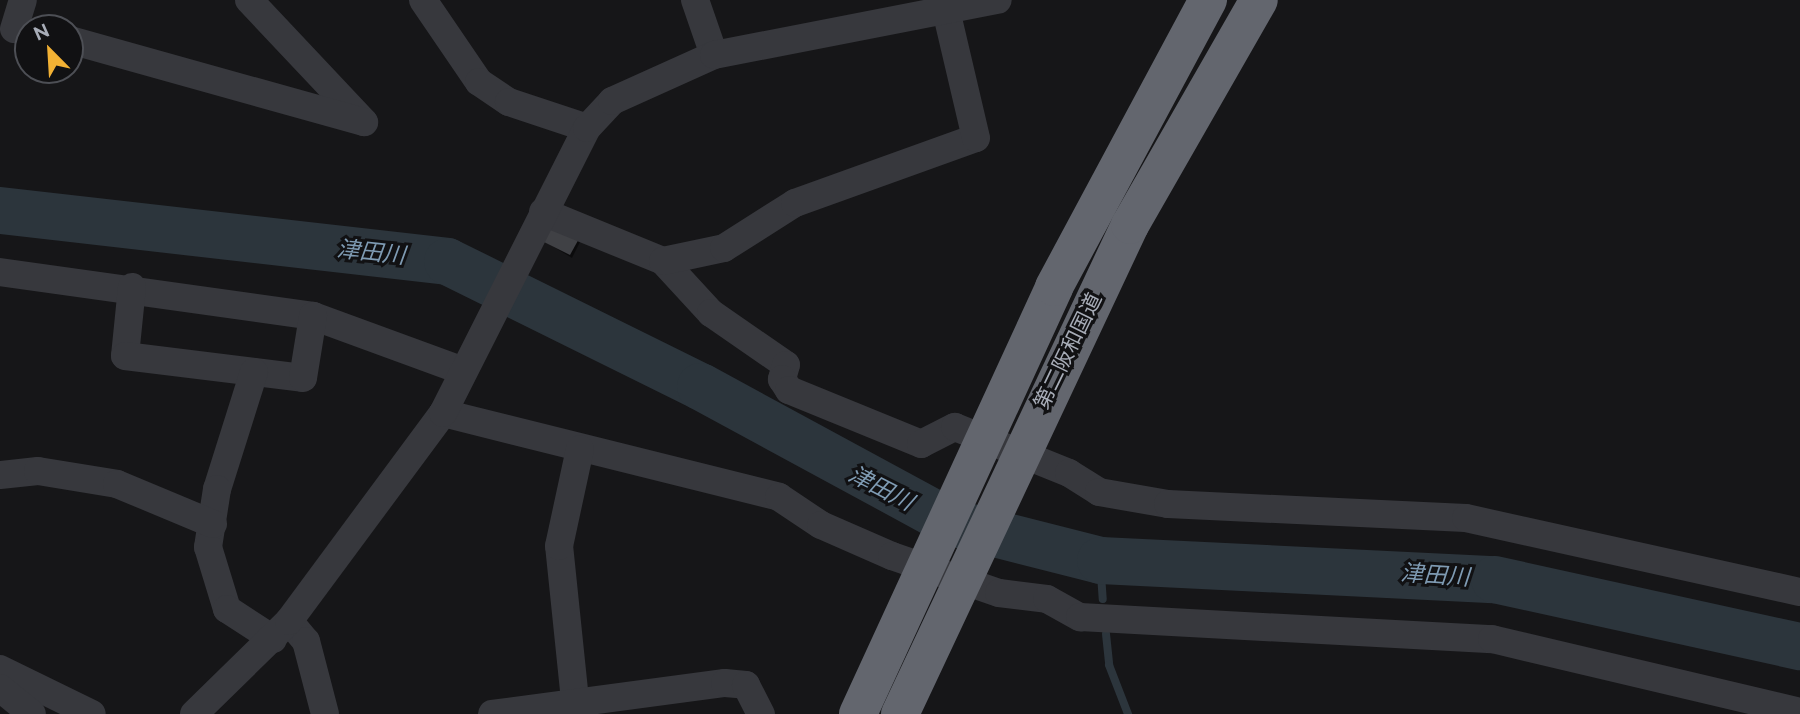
<!DOCTYPE html>
<meta charset="utf-8">
<style>
body{margin:0}
#map{position:relative;width:1800px;height:714px;overflow:hidden;background:#161618;font-family:Raleway,"Noto Sans JP",sans-serif}
div>[style]{position:absolute}
.shadow>*{inset:0;background:#0007}
.stream>*{height:8px;margin:-4px;padding:0 4px;transform-origin:4px;border-radius:4px;background:#2c353c}
.river>*{height:47px;margin:-23.5px;padding:0 23.5px;transform-origin:23.5px;border-radius:23.5px;background:#2c353c}
.building>*{inset:0;background:#404145}
.minor>*{height:28px;margin:-14px;padding:0 14px;transform-origin:14px;border-radius:14px;background:#37383d}
.highway>*{height:38px;margin:-19px;padding:0 19px;transform-origin:19px;border-radius:19px;background:#63666e}
span{translate:-50% -50%;white-space:nowrap;text-align:center;line-height:1.15;-webkit-text-stroke:6px #111113;paint-order:stroke}
.street-label{font-size:21px;color:#a8adb8}
.water-label{font-size:23px;color:#7f9bb3;font-style:italic}
.north{position:absolute;left:14px;top:14px;width:70px;height:70px;box-sizing:border-box;background:#111113;border:2px solid #4d4f55;border-radius:50%;rotate:336deg;font-size:19px;font-weight:700;line-height:28px;text-align:center;color:#a8adb8}
.north::after{content:'';display:block;margin:auto;width:24px;height:32px;background:#f2b134;clip-path:polygon(50% 0,100% 100%,50% 72%,0 100%)}
</style>
<div id="map">
<div class="shadow">
<i style="clip-path:polygon(581px 240px,572px 258px,544px 241px)"></i>
</div>
<div class="stream">
<i style="left:1100px;top:560px;width:39px;rotate:86deg"></i>
<i style="left:1106px;top:634px;width:31px;rotate:84deg"></i>
<i style="left:1109px;top:665px;width:53px;rotate:68.8deg"></i>
</div>
<div class="river">
<i style="left:0;top:210px;width:450px;rotate:6.5deg"></i>
<i style="left:447px;top:261px;width:282px;rotate:26.3deg"></i>
<i style="left:700px;top:386px;width:285px;rotate:28.5deg"></i>
<i style="left:951px;top:522px;width:154px;rotate:14.3deg"></i>
<i style="left:1100px;top:560px;width:394px;rotate:2.8deg"></i>
<i style="left:1494px;top:579px;width:313px;rotate:12.4deg"></i>
</div>
<div class="building">
<i style="clip-path:polygon(550px 222px,581px 235px,570px 255px,542px 241px)"></i>
</div>
<div class="minor">
<i style="left:249px;top:0;width:168px;rotate:46.7deg"></i>
<i style="left:423px;top:0;width:99px;rotate:55.7deg"></i>
<i style="left:479px;top:82px;width:36px;rotate:34deg"></i>
<i style="left:509px;top:102px;width:82px;rotate:18.4deg"></i>
<i style="left:695px;top:0;width:58px;rotate:70.9deg"></i>
<i style="left:14px;top:29px;width:30px;rotate:-73deg"></i>
<i style="left:70px;top:40px;width:305px;rotate:15.6deg"></i>
<i style="left:543px;top:212px;width:130px;rotate:22.2deg"></i>
<i style="left:663px;top:261px;width:71px;rotate:47.3deg"></i>
<i style="left:711px;top:313px;width:91px;rotate:34.7deg"></i>
<i style="left:786px;top:365px;width:15px;rotate:106deg"></i>
<i style="left:782px;top:379px;width:13px;rotate:58deg"></i>
<i style="left:789px;top:390px;width:143px;rotate:22.2deg"></i>
<i style="left:921px;top:444px;width:38px;rotate:-27deg"></i>
<i style="left:955px;top:427px;width:123px;rotate:22deg"></i>
<i style="left:1069px;top:473px;width:36px;rotate:32deg"></i>
<i style="left:1099px;top:492px;width:70px;rotate:9.9deg"></i>
<i style="left:1168px;top:504px;width:298px;rotate:2.7deg"></i>
<i style="left:1466px;top:518px;width:342px;rotate:12.5deg"></i>
<i style="left:663px;top:261px;width:62px;rotate:-12deg"></i>
<i style="left:724px;top:248px;width:84px;rotate:-32.4deg"></i>
<i style="left:795px;top:203px;width:192px;rotate:-19.8deg"></i>
<i style="left:976px;top:138px;width:131px;rotate:-103.2deg"></i>
<i style="left:0;top:272px;width:316px;rotate:8deg"></i>
<i style="left:313px;top:316px;width:160px;rotate:20.1deg"></i>
<i style="left:132px;top:287px;width:69px;rotate:95.8deg"></i>
<i style="left:125px;top:356px;width:179px;rotate:7deg"></i>
<i style="left:303px;top:378px;width:63px;rotate:-80.8deg"></i>
<i style="left:254px;top:372px;width:123px;rotate:107.5deg"></i>
<i style="left:217px;top:489px;width:59px;rotate:98.8deg"></i>
<i style="left:208px;top:547px;width:65px;rotate:73deg"></i>
<i style="left:227px;top:609px;width:55px;rotate:33.1deg"></i>
<i style="left:443px;top:413px;width:346px;rotate:14deg"></i>
<i style="left:779px;top:497px;width:50px;rotate:33.7deg"></i>
<i style="left:821px;top:525px;width:77px;rotate:23.6deg"></i>
<i style="left:892px;top:556px;width:113px;rotate:19.1deg"></i>
<i style="left:999px;top:593px;width:48px;rotate:7.1deg"></i>
<i style="left:1047px;top:599px;width:38px;rotate:29deg"></i>
<i style="left:1080px;top:617px;width:413px;rotate:3.1deg"></i>
<i style="left:1492px;top:639px;width:317px;rotate:13.3deg"></i>
<i style="left:0;top:475px;width:38px;rotate:-6deg"></i>
<i style="left:38px;top:471px;width:80px;rotate:9.3deg"></i>
<i style="left:117px;top:484px;width:104px;rotate:22.6deg"></i>
<i style="left:289px;top:621px;width:26px;rotate:50deg"></i>
<i style="left:306px;top:641px;width:75px;rotate:75.4deg"></i>
<i style="left:0;top:669px;width:102px;rotate:26.1deg"></i>
<i style="left:0;top:688px;width:41px;rotate:39.1deg"></i>
<i style="left:575px;top:700px;width:155px;rotate:-95.9deg"></i>
<i style="left:559px;top:546px;width:99px;rotate:-77.8deg"></i>
<i style="left:194px;top:714px;width:133px;rotate:-44.4deg"></i>
<i style="left:289px;top:621px;width:259px;rotate:-53.5deg"></i>
<i style="left:443px;top:413px;width:319px;rotate:-63.2deg"></i>
<i style="left:587px;top:128px;width:37px;rotate:-47deg"></i>
<i style="left:612px;top:101px;width:112px;rotate:-24.3deg"></i>
<i style="left:714px;top:55px;width:289px;rotate:-11deg"></i>
<i style="left:492px;top:714px;width:235px;rotate:-7.6deg"></i>
<i style="left:725px;top:683px;width:21px;rotate:5deg"></i>
<i style="left:746px;top:685px;width:33px;rotate:63deg"></i>
</div>
<div class="highway">
<i style="left:858px;top:714px;width:470px;rotate:-65.3deg"></i>
<i style="left:1054px;top:287px;width:326px;rotate:-61.8deg"></i>
<i style="left:900px;top:714px;width:540px;rotate:-64.81deg"></i>
<i style="left:1130px;top:225px;width:259px;rotate:-60.2deg"></i>
</div>
<div class="street-label">
<span style="left:1068px;top:351px;rotate:-64deg">第二阪和国道</span>
</div>
<div class="water-label">
<span style="left:371px;top:252px;rotate:6deg">津田川</span>
<span style="left:881px;top:488px;rotate:27deg">津田川</span>
<span style="left:1435px;top:575px;rotate:4deg">津田川</span>
</div>
<div class="north">N</div>
</div>
